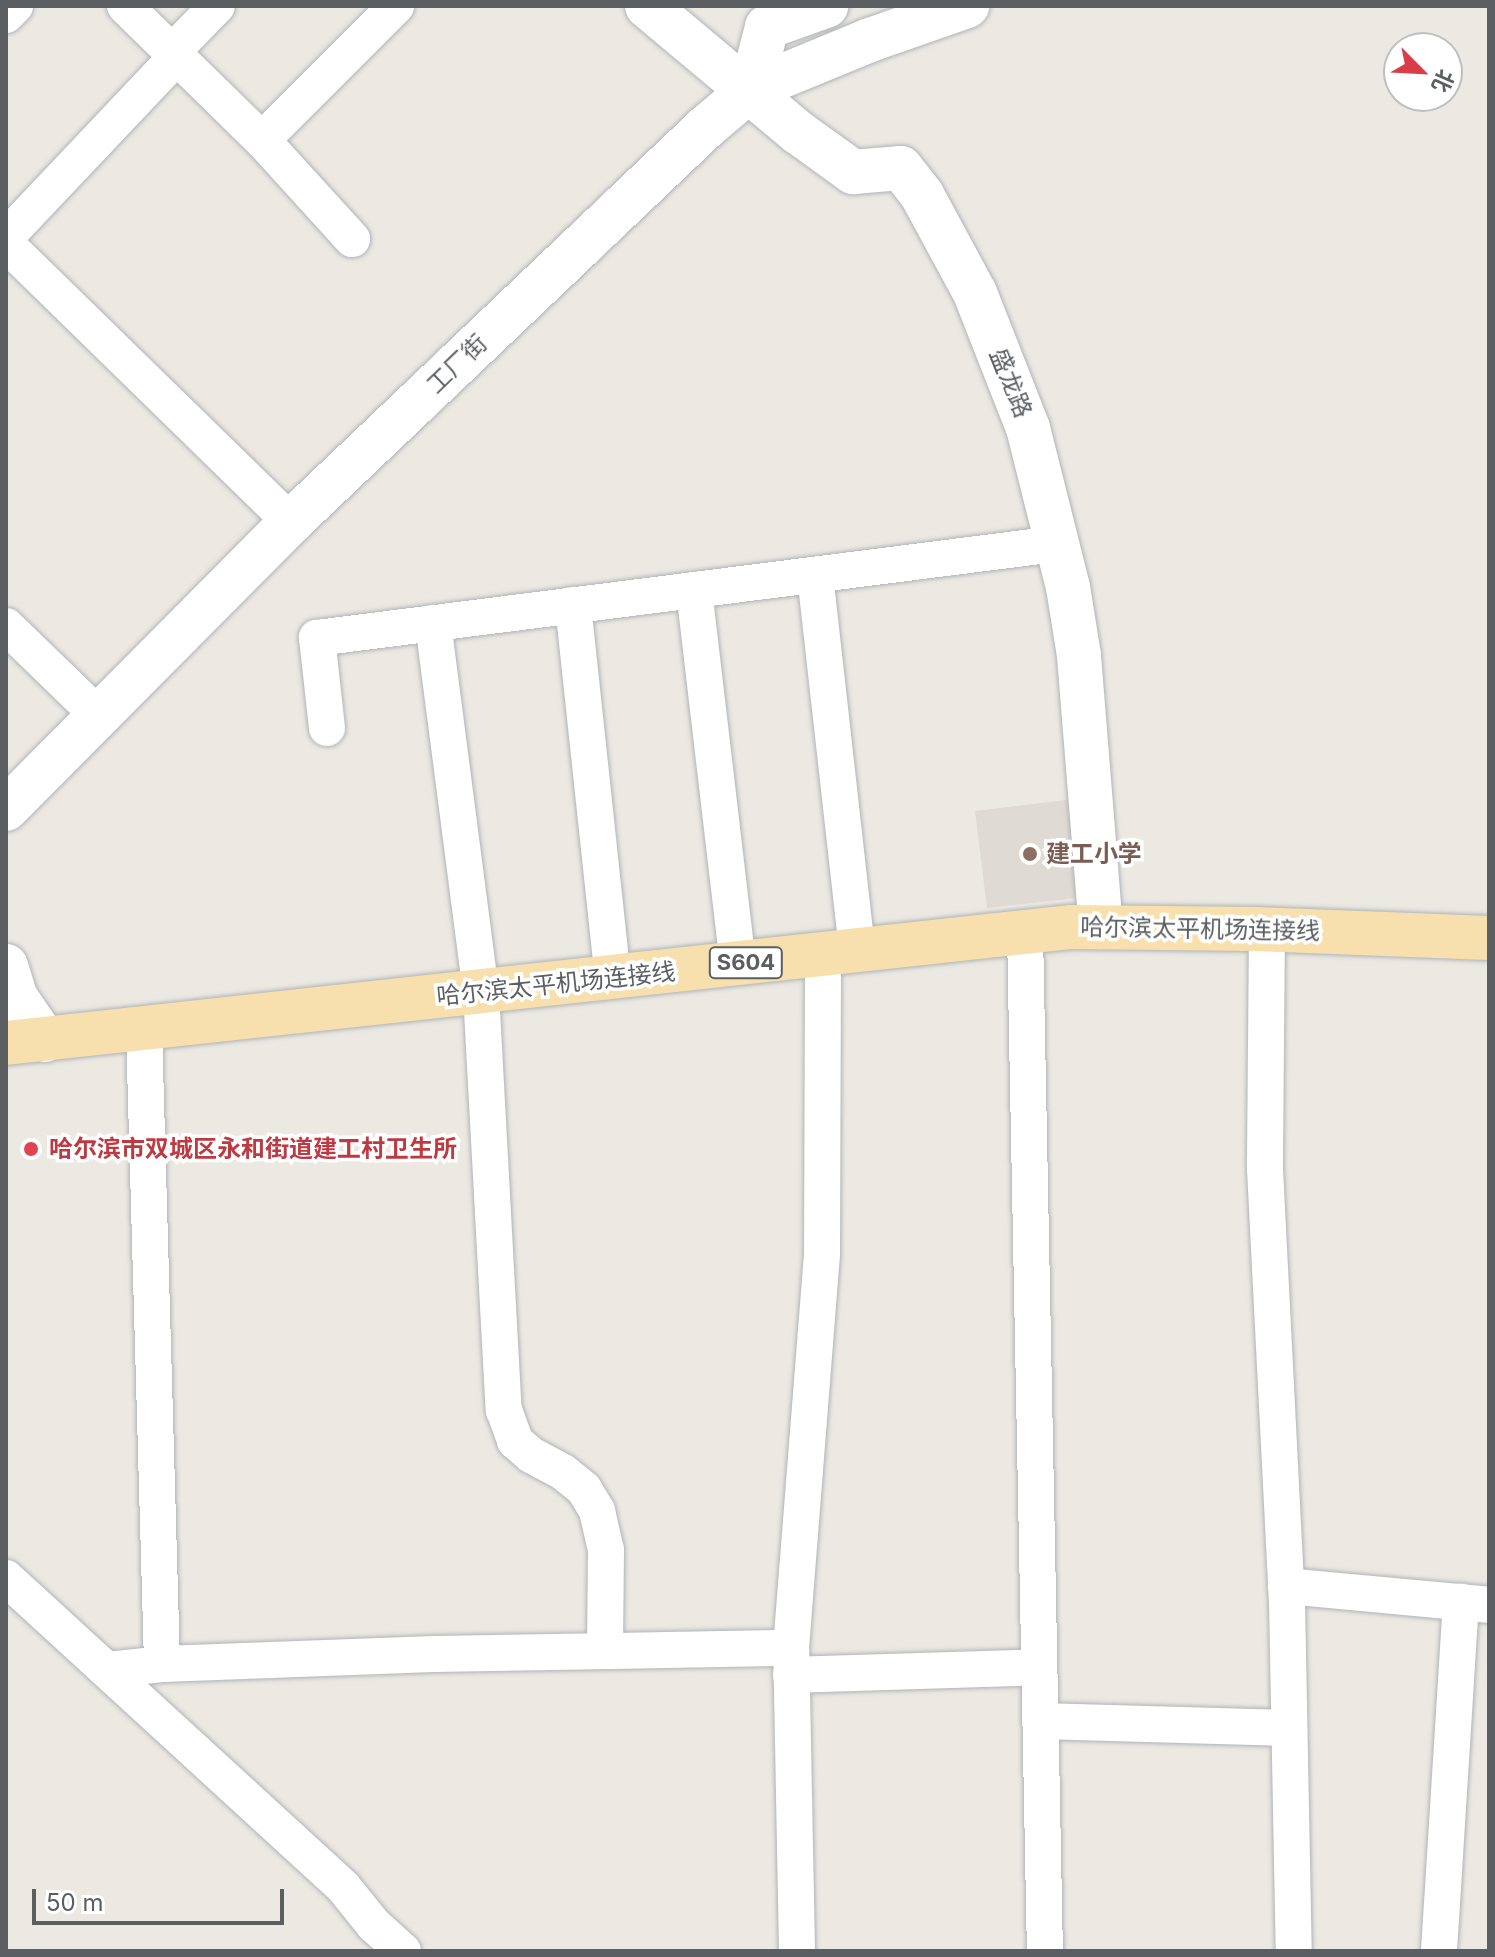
<!DOCTYPE html>
<meta charset="utf-8">
<style>
body{margin:0}
#map{position:relative;width:1495px;height:1957px;overflow:hidden;background:#ece9e3;font-family:Inter,"Noto Sans SC",sans-serif}
div>[style]{position:absolute}
.education>*{inset:0;background:#dfdad4}
.roads{filter:drop-shadow(0 0 2px #b0b4b7) drop-shadow(0 0 2px #b0b4b7)}
.street>*{height:36px;margin:-18px;padding:0 18px;transform-origin:18px;border-radius:18px;background:#fff}
.secondary>*{height:44px;margin:-22px;padding:0 22px;transform-origin:22px;border-radius:22px;background:#fff}
.primary>*{height:44px;margin:-22px;padding:0 22px;transform-origin:22px;border-radius:22px;background:#f7e0ad}
.dots>*{width:22px;height:22px;translate:-50% -50%;box-sizing:border-box;border:4px solid #fff;border-radius:50%}
span{translate:-50% -50%;white-space:nowrap;text-align:center;line-height:1.15;-webkit-text-stroke:7px #fff;paint-order:stroke}
.shield-label span{padding:2px 6px;background:#fff;border:2px solid;border-radius:6px;-webkit-text-stroke-width:0}
.shield-label{font-size:22px;color:#5b5f62;font-weight:700}
.street-label{font-size:24px;color:#5b5f62}
.education-label{font-size:24px;color:#785e54;font-weight:700}
.left{translate:0 -50%;text-align:left}
.health-label{font-size:24px;color:#be3a42;font-weight:700}
.frame{position:absolute;inset:0;border:8px solid #5b5f62;pointer-events:none}
.north{position:absolute;left:1383px;top:32px;width:80px;height:80px;box-sizing:border-box;background:#fff;border:2px solid #bdbfc0;border-radius:50%;rotate:114deg;font-size:22px;font-weight:700;line-height:32px;text-align:center;color:#5b5f62}
.north::after{content:'';display:block;margin:auto;width:28px;height:36px;background:#d83d48;clip-path:polygon(50% 0,100% 100%,50% 72%,0 100%)}
.scale{position:absolute;left:32px;top:1889px;width:252px;height:36px;box-sizing:border-box;border:4px solid #5b5f62;border-top:0;padding-left:10px;font-size:24px;line-height:28px;white-space:nowrap;color:#5b5f62;-webkit-text-stroke:6px #fff;paint-order:stroke}
</style>
<div id="map">
<div class="education">
<i style="clip-path:polygon(1074px 799px,1085px 897px,987px 908px,975px 811px)"></i>
</div>
<div class="roads">
<div class="street">
<i style="left:125px;top:6px;width:192px;rotate:44.4deg"></i>
<i style="left:262px;top:140px;width:134px;rotate:47.7deg"></i>
<i style="left:6px;top:15px;width:13px;rotate:-45deg"></i>
<i style="left:172px;top:52px;width:64px;rotate:-45.6deg"></i>
<i style="left:262px;top:140px;width:190px;rotate:-45deg"></i>
<i style="left:6px;top:237px;width:248px;rotate:-46.6deg"></i>
<i style="left:6px;top:244px;width:398px;rotate:44.3deg"></i>
<i style="left:815px;top:575px;width:378px;rotate:83.6deg"></i>
<i style="left:694px;top:590px;width:377px;rotate:83.3deg"></i>
<i style="left:573px;top:605px;width:375px;rotate:83.9deg"></i>
<i style="left:433px;top:623px;width:372px;rotate:82.6deg"></i>
<i style="left:481px;top:992px;width:419px;rotate:86.9deg"></i>
<i style="left:504px;top:1410px;width:33px;rotate:70deg"></i>
<i style="left:515px;top:1441px;width:21px;rotate:41deg"></i>
<i style="left:531px;top:1455px;width:36px;rotate:28deg"></i>
<i style="left:563px;top:1472px;width:27px;rotate:39deg"></i>
<i style="left:584px;top:1489px;width:26px;rotate:59deg"></i>
<i style="left:597px;top:1511px;width:40px;rotate:77deg"></i>
<i style="left:606px;top:1550px;width:101px;rotate:90.6deg"></i>
<i style="left:6px;top:626px;width:129px;rotate:44.1deg"></i>
<i style="left:327px;top:728px;width:91px;rotate:-96.3deg"></i>
<i style="left:317px;top:638px;width:745px;rotate:-7.25deg"></i>
<i style="left:1267px;top:929px;width:240px;rotate:90.5deg"></i>
<i style="left:1265px;top:1169px;width:433px;rotate:87.1deg"></i>
<i style="left:1287px;top:1601px;width:350px;rotate:88.9deg"></i>
<i style="left:1025px;top:932px;width:1019px;rotate:88.88deg"></i>
<i style="left:144px;top:1030px;width:634px;rotate:88.37deg"></i>
<i style="left:6px;top:1578px;width:459px;rotate:42.5deg"></i>
<i style="left:344px;top:1888px;width:48px;rotate:51deg"></i>
<i style="left:374px;top:1925px;width:39px;rotate:42deg"></i>
<i style="left:1286px;top:1586px;width:204px;rotate:5.3deg"></i>
<i style="left:108px;top:1670px;width:54px;rotate:-6.3deg"></i>
<i style="left:162px;top:1664px;width:272px;rotate:-2.1deg"></i>
<i style="left:434px;top:1654px;width:357px;rotate:-1deg"></i>
<i style="left:791px;top:1675px;width:248px;rotate:-1.8deg"></i>
<i style="left:1040px;top:1721px;width:249px;rotate:1.6deg"></i>
<i style="left:797px;top:1951px;width:303px;rotate:-91.1deg"></i>
<i style="left:791px;top:1648px;width:395px;rotate:-85.5deg"></i>
<i style="left:822px;top:1254px;width:300px;rotate:-89.8deg"></i>
<i style="left:1439px;top:1951px;width:350px;rotate:-86.4deg"></i>
</div>
<div class="secondary">
<i style="left:647px;top:6px;width:198px;rotate:39.9deg"></i>
<i style="left:799px;top:133px;width:67px;rotate:35.8deg"></i>
<i style="left:853px;top:172px;width:48px;rotate:-4.8deg"></i>
<i style="left:901px;top:168px;width:34px;rotate:52deg"></i>
<i style="left:922px;top:195px;width:111px;rotate:61.6deg"></i>
<i style="left:975px;top:293px;width:145px;rotate:68.6deg"></i>
<i style="left:1028px;top:428px;width:164px;rotate:75.9deg"></i>
<i style="left:1068px;top:587px;width:70px;rotate:80.9deg"></i>
<i style="left:1079px;top:656px;width:272px;rotate:85.4deg"></i>
<i style="left:751px;top:89px;width:64px;rotate:-75.5deg"></i>
<i style="left:767px;top:27px;width:63px;rotate:-19.6deg"></i>
<i style="left:6px;top:809px;width:404px;rotate:-45.2deg"></i>
<i style="left:291px;top:522px;width:572px;rotate:-43.58deg"></i>
<i style="left:705px;top:128px;width:60px;rotate:-40.3deg"></i>
<i style="left:751px;top:89px;width:129px;rotate:-22.4deg"></i>
<i style="left:870px;top:40px;width:103px;rotate:-19.3deg"></i>
<i style="left:6px;top:966px;width:34px;rotate:73deg"></i>
<i style="left:16px;top:998px;width:51px;rotate:55.4deg"></i>
</div>
<div class="primary">
<i style="left:6px;top:1043px;width:1070px;rotate:-6.22deg"></i>
<i style="left:1070px;top:927px;width:185px;rotate:0.6deg"></i>
<i style="left:1255px;top:929px;width:234px;rotate:2.2deg"></i>
</div>
</div>
<div class="dots">
<i style="left:1030px;top:854px;background:#8d6e63"></i>
<i style="left:31px;top:1149px;background:#e0444e"></i>
</div>
<div class="shield-label">
<span style="left:746px;top:963px">S604</span>
</div>
<div class="street-label">
<span style="left:457px;top:364px;rotate:-44deg">工厂街</span>
<span style="left:1011px;top:383px;rotate:68deg">盛龙路</span>
<span style="left:1200px;top:929px;rotate:1deg">哈尔滨太平机场连接线</span>
<span style="left:556px;top:984px;rotate:-6deg">哈尔滨太平机场连接线</span>
</div>
<div class="education-label">
<span class="left" style="left:1046px;top:854px">建工小学</span>
</div>
<div class="health-label">
<span class="left" style="left:49px;top:1149px">哈尔滨市双城区永和街道建工村卫生所</span>
</div>
<div class="frame"></div>
<div class="north">北</div>
<div class="scale">50 m</div>
</div>
